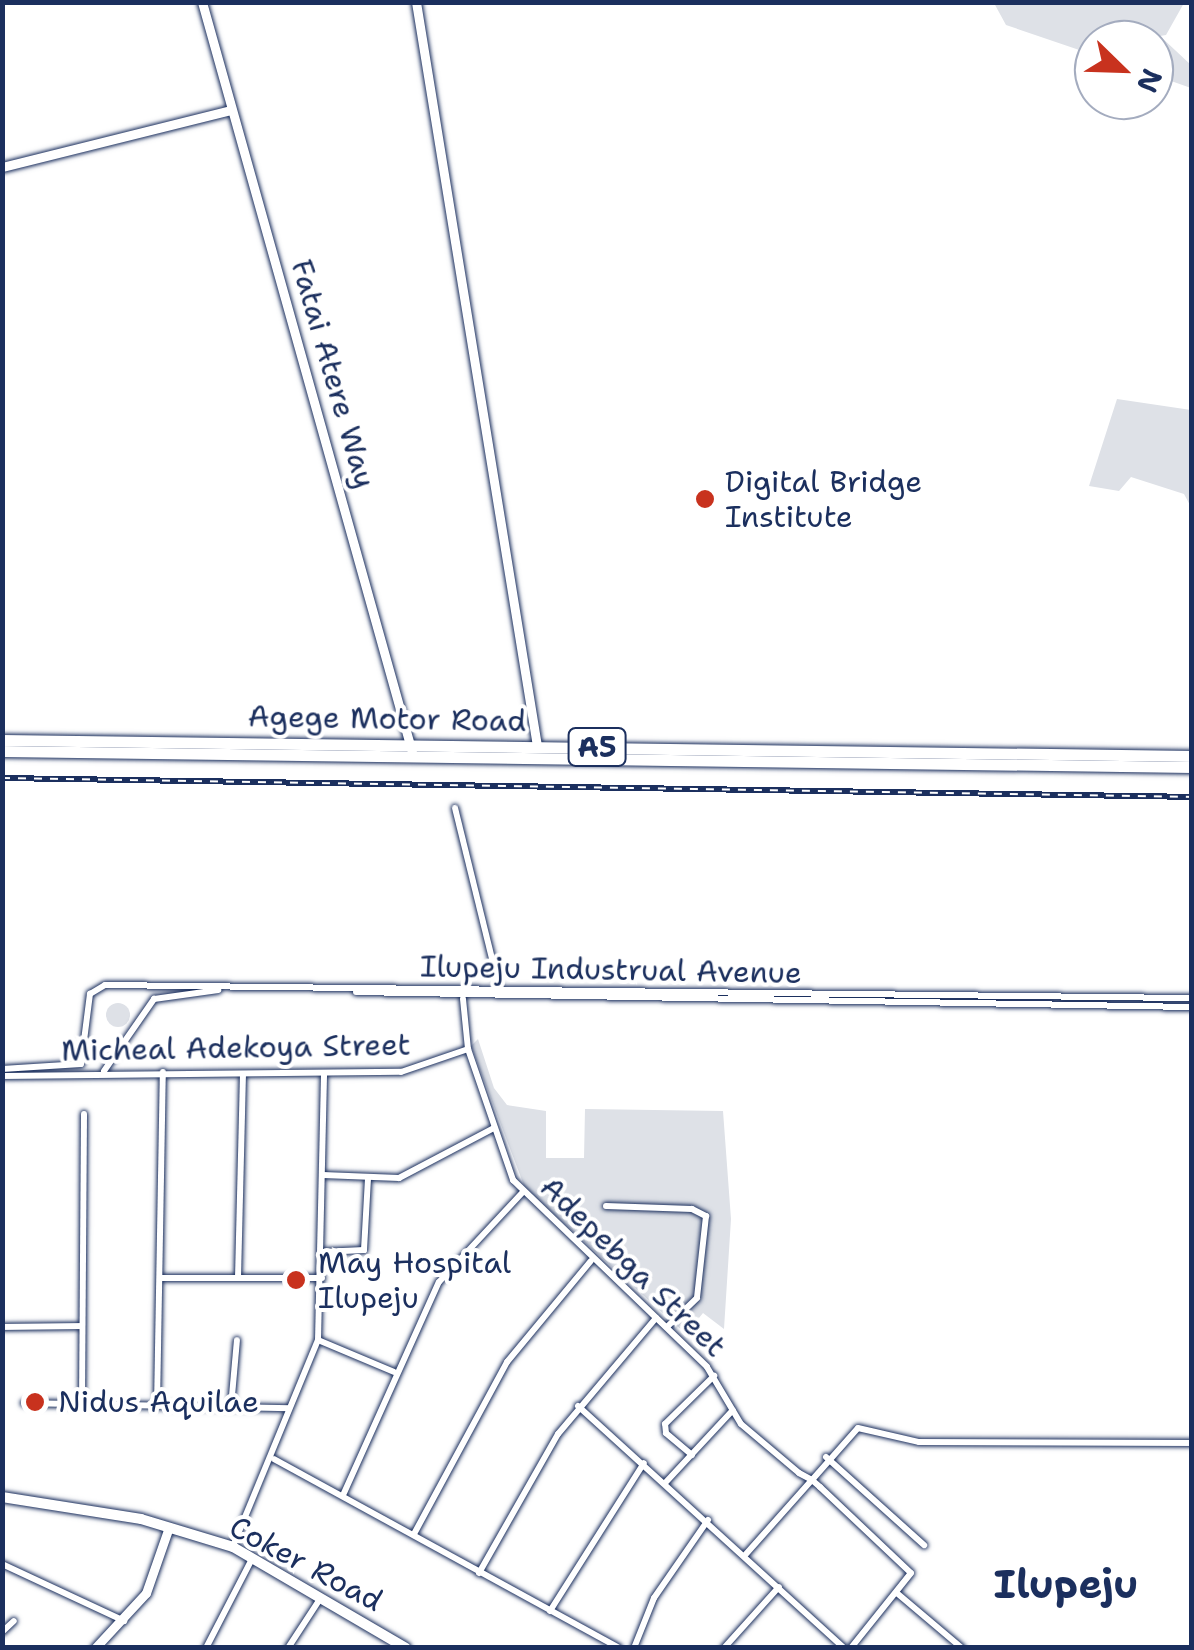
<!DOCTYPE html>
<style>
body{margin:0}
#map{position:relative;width:1194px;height:1650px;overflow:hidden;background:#fff;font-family:"Shantell Sans",sans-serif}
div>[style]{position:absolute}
.green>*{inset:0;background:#dee1e7}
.round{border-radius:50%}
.roads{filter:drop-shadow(0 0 2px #1b2f5e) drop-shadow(0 0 2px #1b2f5e)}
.minor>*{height:6px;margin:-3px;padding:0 3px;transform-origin:3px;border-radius:3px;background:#fff}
.tertiary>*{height:9px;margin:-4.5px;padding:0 4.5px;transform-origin:4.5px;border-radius:4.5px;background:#fff}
.secondary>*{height:10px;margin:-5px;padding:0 5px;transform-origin:5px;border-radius:5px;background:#fff}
.trunk>*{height:11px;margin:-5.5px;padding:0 5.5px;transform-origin:5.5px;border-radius:5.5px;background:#fff}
.rail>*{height:6px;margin-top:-3px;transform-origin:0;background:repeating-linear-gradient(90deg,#fff 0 8px,#1b2f5e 0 16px);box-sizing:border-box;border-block:2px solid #1b2f5e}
.dots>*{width:28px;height:28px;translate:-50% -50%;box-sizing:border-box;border:5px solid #fff;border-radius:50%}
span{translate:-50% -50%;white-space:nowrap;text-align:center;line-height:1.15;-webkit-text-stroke:8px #fff;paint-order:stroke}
.shield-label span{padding:2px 8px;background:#fff;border:2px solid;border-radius:8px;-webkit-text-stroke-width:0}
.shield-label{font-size:28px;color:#1b2f5e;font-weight:700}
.street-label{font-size:30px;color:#1b2f5e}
.poi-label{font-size:30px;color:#1b2f5e}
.left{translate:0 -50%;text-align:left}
.district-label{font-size:40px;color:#1b2f5e;font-weight:700}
.frame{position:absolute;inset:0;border:5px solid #1b2f5e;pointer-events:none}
.north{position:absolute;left:1074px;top:20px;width:100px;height:100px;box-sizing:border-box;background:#fff;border:2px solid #a4acbf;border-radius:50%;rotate:113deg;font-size:28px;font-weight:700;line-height:40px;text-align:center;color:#1b2f5e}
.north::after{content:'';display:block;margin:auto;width:35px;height:45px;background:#c8321e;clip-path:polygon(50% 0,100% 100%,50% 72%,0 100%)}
</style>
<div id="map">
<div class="green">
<i style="clip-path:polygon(994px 3px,1184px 3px,1166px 35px,1160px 36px,1191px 65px,1191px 88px,1154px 75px,1154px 40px,1094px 40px,1094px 55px,1006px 25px)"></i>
<i style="clip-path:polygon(1117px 399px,1191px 410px,1191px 507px,1184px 494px,1131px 477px,1119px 491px,1089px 486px)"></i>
<i class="round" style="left:106px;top:1003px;width:24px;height:24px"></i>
<i style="clip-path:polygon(478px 1039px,494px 1088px,507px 1105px,546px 1111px,546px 1158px,584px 1158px,585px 1109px,723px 1111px,731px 1219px,724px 1329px,703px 1313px,686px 1334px,525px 1188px,471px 1046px)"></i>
</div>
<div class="roads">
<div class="minor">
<i style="left:455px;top:808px;width:188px;rotate:76.2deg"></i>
<i style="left:356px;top:992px;width:836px;rotate:1.03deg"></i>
<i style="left:463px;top:999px;width:50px;rotate:84.3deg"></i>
<i style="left:468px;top:1049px;width:139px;rotate:71deg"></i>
<i style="left:513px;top:1180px;width:269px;rotate:43.9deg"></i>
<i style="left:707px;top:1367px;width:66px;rotate:59.2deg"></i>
<i style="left:741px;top:1424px;width:76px;rotate:40.2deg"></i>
<i style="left:799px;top:1473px;width:15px;rotate:28deg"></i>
<i style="left:812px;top:1480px;width:69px;rotate:-48.5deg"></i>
<i style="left:858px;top:1428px;width:63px;rotate:12.9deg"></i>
<i style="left:919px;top:1442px;width:273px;rotate:0.2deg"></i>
<i style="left:2px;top:1069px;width:79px;rotate:-3.6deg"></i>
<i style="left:81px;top:1064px;width:71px;rotate:-82.7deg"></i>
<i style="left:90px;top:994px;width:17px;rotate:-31deg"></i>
<i style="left:105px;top:985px;width:1087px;rotate:0.69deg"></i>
<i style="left:104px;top:1071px;width:88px;rotate:-55.2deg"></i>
<i style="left:154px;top:999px;width:65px;rotate:-8deg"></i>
<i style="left:2px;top:1076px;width:399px;rotate:-0.6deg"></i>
<i style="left:401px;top:1072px;width:71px;rotate:-18.9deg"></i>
<i style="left:323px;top:1175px;width:76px;rotate:2.3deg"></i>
<i style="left:399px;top:1178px;width:107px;rotate:-27.8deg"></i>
<i style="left:606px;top:1206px;width:86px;rotate:2deg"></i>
<i style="left:692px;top:1209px;width:16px;rotate:27deg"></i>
<i style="left:706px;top:1216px;width:82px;rotate:96.3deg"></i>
<i style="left:697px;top:1298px;width:42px;rotate:136deg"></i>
<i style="left:322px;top:1252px;width:42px;rotate:-2.7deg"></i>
<i style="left:364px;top:1250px;width:72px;rotate:-86.8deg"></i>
<i style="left:160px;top:1278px;width:162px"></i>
<i style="left:238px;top:1278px;width:204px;rotate:-88.6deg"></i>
<i style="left:2px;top:1327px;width:80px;rotate:-0.7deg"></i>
<i style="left:318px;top:1340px;width:82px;rotate:22.8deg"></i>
<i style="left:82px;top:1402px;width:288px;rotate:-89.6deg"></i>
<i style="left:24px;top:1403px;width:264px;rotate:1.1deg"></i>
<i style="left:157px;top:1406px;width:334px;rotate:-89deg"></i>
<i style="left:578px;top:1406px;width:360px;rotate:42.3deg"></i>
<i style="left:231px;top:1407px;width:67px;rotate:-84.9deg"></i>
<i style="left:692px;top:1455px;width:34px;rotate:-140deg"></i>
<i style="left:666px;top:1433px;width:9px;rotate:-96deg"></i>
<i style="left:665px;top:1424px;width:69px;rotate:-44.4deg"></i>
<i style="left:826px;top:1457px;width:132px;rotate:41.9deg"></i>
<i style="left:274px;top:1459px;width:393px;rotate:28.7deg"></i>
<i style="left:666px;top:1482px;width:98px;rotate:-47.1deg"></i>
<i style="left:344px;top:1493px;width:231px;rotate:-65.8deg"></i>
<i style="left:439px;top:1282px;width:122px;rotate:-47deg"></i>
<i style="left:414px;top:1534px;width:196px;rotate:-61.6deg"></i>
<i style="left:507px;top:1362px;width:131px;rotate:-50.3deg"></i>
<i style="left:233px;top:1546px;width:223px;rotate:-67.6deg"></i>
<i style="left:318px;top:1340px;width:266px;rotate:-88.7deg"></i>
<i style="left:746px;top:1554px;width:99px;rotate:-48.3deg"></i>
<i style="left:812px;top:1480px;width:11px;rotate:41deg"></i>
<i style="left:820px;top:1487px;width:125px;rotate:43.4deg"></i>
<i style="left:911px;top:1573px;width:96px;rotate:128.7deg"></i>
<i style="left:2px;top:1564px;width:135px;rotate:25deg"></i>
<i style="left:479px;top:1573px;width:160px;rotate:-60.4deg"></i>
<i style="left:558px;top:1434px;width:152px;rotate:-49.8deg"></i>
<i style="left:898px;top:1594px;width:84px;rotate:40.2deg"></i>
<i style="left:550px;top:1611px;width:175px;rotate:-57.6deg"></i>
<i style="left:2px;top:1632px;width:16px;rotate:-43deg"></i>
<i style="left:206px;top:1648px;width:100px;rotate:-62.7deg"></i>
<i style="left:288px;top:1648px;width:59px;rotate:-56.9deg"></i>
<i style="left:634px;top:1648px;width:54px;rotate:-68.2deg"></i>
<i style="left:654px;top:1598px;width:95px;rotate:-55.3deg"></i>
<i style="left:724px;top:1648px;width:82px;rotate:-48deg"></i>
</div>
<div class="tertiary">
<i style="left:202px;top:2px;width:779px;rotate:74.36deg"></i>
<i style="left:416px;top:2px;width:754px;rotate:80.76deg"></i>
<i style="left:2px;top:167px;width:235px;rotate:-14deg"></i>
<i style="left:95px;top:1648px;width:75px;rotate:-47.2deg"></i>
<i style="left:146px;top:1593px;width:70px;rotate:-70.8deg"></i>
</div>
<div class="secondary">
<i style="left:2px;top:1497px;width:141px;rotate:9deg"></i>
<i style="left:141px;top:1519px;width:96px;rotate:16.9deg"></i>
<i style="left:233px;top:1547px;width:200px;rotate:30.3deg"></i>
</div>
<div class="trunk">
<i style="left:2px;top:740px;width:1190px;rotate:0.77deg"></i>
<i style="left:2px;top:751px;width:1190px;rotate:0.77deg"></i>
</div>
</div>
<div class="rail">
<i style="left:2px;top:778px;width:1190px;rotate:0.91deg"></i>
</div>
<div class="dots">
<i style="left:705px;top:499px;background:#c8321e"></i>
<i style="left:296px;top:1280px;background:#c8321e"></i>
<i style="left:35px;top:1402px;background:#c8321e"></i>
</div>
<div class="shield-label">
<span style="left:597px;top:747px">A5</span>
</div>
<div class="street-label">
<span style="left:333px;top:374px;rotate:74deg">Fatai Atere Way</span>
<span style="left:387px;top:719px;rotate:1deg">Agege Motor Road</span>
<span style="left:611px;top:970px;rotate:1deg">Ilupeju Industrual Avenue</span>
<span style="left:236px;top:1048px;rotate:-1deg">Micheal Adekoya Street</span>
<span style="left:633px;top:1267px;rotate:44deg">Adepebga Street</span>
<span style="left:306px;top:1564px;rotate:28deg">Coker Road</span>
</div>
<div class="poi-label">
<span class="left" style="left:725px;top:499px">Digital Bridge<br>Institute</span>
<span class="left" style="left:318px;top:1280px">May Hospital<br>Ilupeju</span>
<span class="left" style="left:58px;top:1402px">Nidus Aquilae</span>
</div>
<div class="district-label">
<span style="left:1066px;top:1584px">Ilupeju</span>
</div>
<div class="frame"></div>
<div class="north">N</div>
</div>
